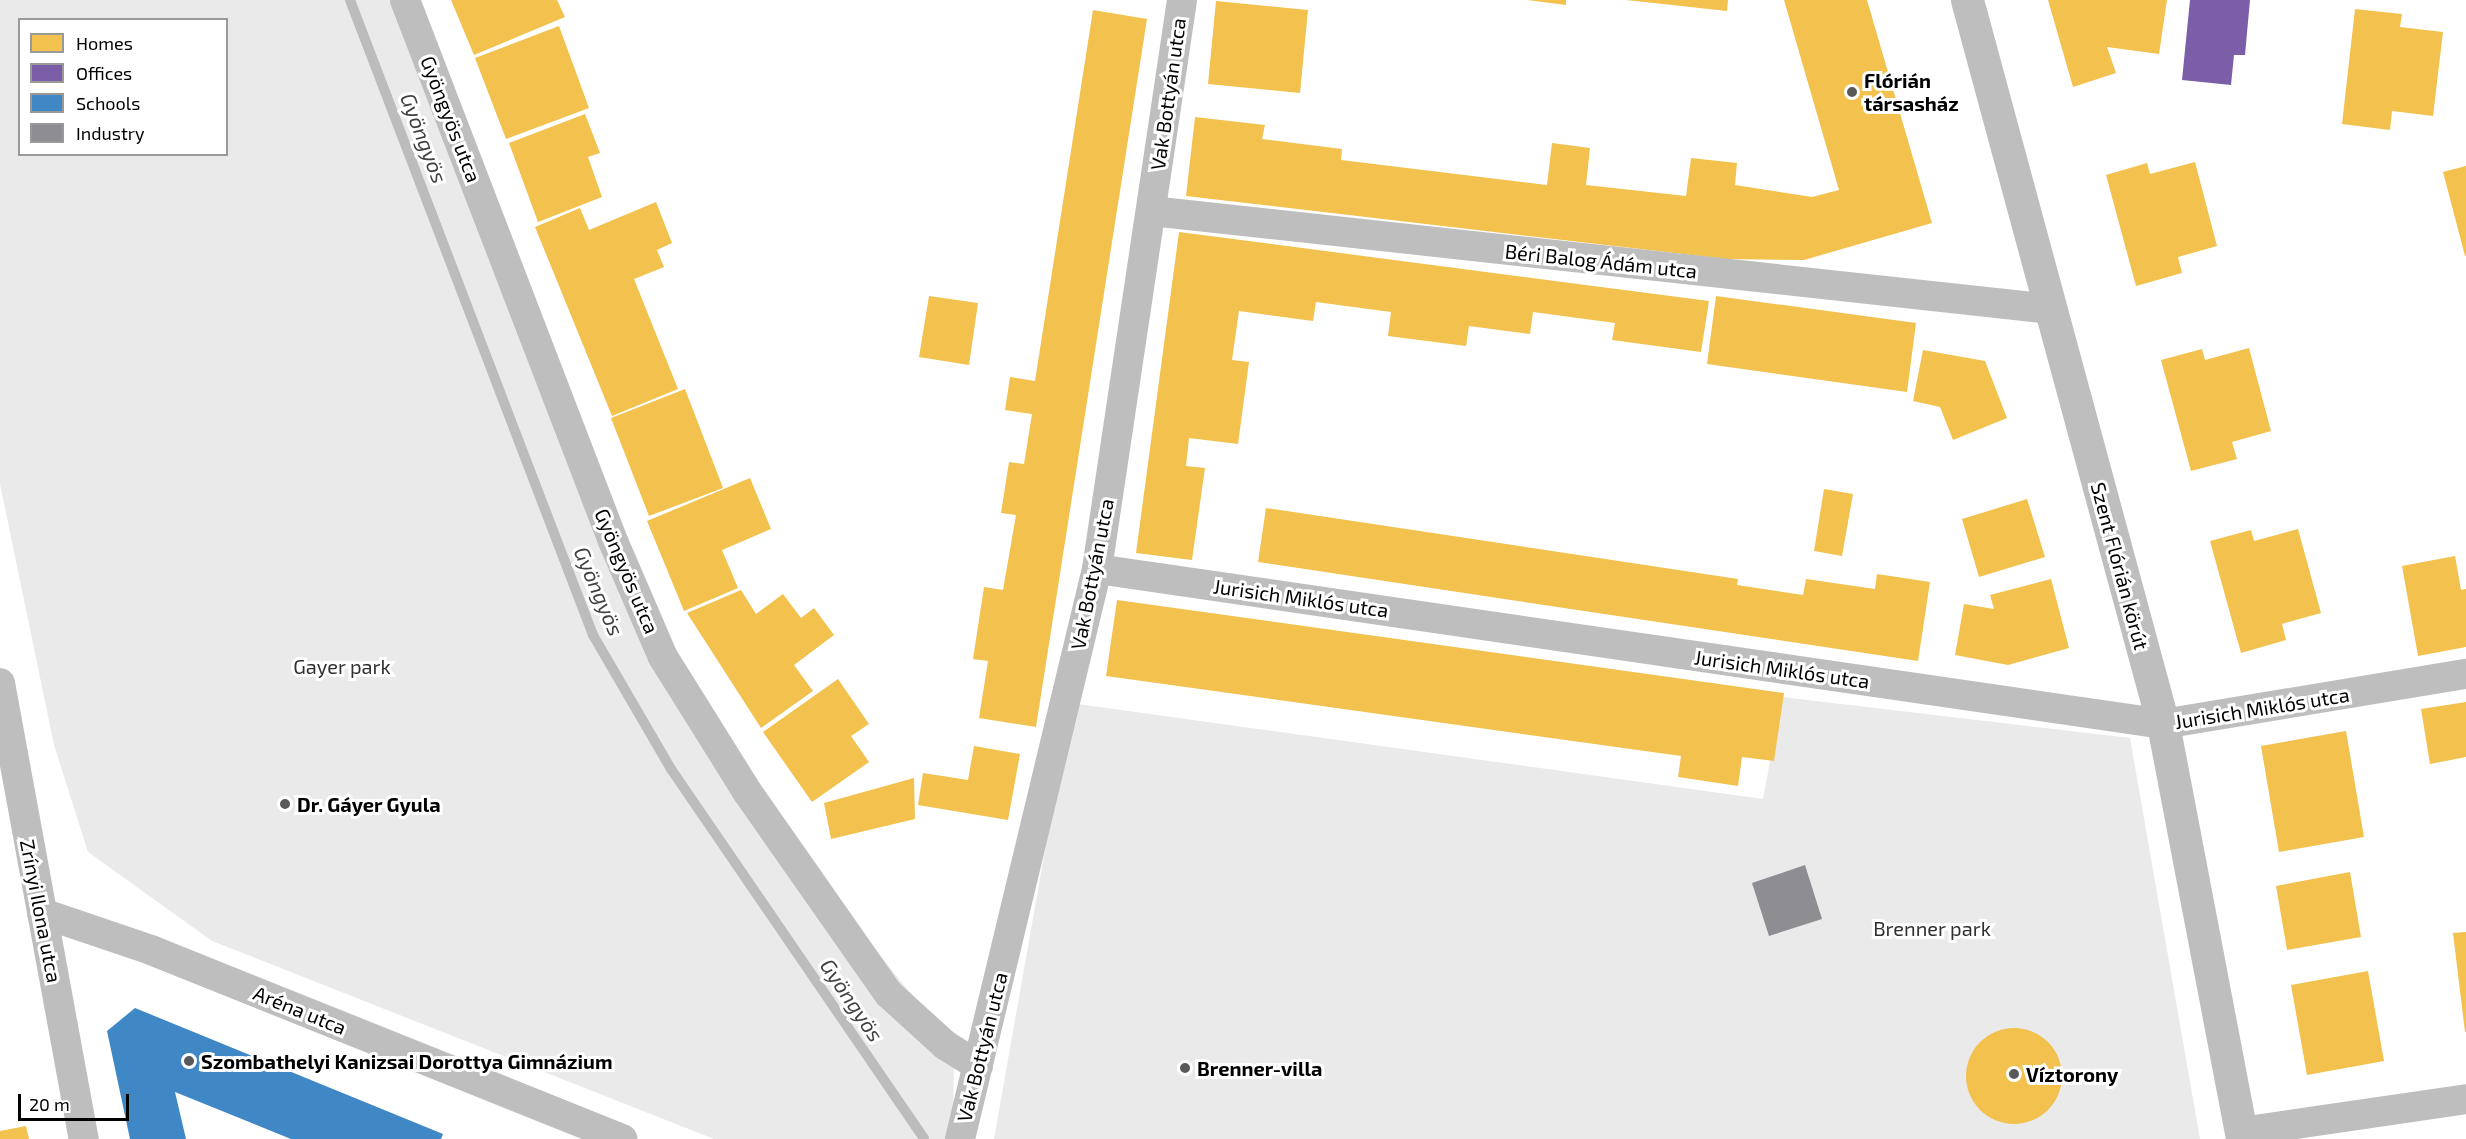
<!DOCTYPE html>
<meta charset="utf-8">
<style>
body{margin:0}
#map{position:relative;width:2466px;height:1139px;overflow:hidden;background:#fff;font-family:"Exo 2",sans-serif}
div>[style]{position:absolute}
.green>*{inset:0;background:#eaeaea}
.homes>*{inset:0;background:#f2c14e}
.round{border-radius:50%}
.offices>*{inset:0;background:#7b5ea7}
.schools>*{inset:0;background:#3f88c5}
.industry>*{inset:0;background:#8d8d92}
.stream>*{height:10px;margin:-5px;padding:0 5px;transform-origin:5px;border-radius:5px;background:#bcbcbc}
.minor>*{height:30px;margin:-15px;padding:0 15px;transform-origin:15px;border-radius:15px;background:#bebebe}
.tertiary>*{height:33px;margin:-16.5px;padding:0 16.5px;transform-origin:16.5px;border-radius:16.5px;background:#bebebe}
.dots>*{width:16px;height:16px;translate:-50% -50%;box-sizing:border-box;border:3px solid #fff;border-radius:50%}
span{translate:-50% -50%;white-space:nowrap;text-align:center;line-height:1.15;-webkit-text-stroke:6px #fff;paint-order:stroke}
.poi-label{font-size:20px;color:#000;font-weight:700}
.left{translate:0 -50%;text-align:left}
.street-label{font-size:20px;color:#000}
.park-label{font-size:20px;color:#303030}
.water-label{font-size:21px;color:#414141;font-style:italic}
.legend{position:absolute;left:18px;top:18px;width:210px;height:138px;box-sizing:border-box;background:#fff;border:2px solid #999;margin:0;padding:8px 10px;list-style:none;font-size:18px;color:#000}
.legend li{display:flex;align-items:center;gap:12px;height:30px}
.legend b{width:30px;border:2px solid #999}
.scale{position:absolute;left:18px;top:1094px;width:111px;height:27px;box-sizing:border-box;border:3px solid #000;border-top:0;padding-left:8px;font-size:18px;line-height:21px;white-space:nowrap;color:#000;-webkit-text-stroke:4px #fff;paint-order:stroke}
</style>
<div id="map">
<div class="green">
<i style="clip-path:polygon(evenodd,0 0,407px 0,602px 512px,751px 796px,954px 1047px,953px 1139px,714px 1139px,212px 941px,88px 852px,54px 745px,0 484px,0 0,20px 20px,226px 20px,226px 154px,20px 154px,20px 20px)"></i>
<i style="clip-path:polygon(1782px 697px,2130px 738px,2200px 1139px,994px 1139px,1071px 703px,1763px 799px)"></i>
</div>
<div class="homes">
<i style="clip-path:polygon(451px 0,557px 0,565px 17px,474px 55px)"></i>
<i style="clip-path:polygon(1527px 0,1566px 0,1566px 5px)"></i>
<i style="clip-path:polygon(1626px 0,1728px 0,1727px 11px)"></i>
<i style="clip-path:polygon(1784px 0,1867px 0,1932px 223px,1804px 260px,1726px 259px,1186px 196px,1195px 117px,1265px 125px,1262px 139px,1342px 149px,1341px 160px,1547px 185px,1552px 143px,1590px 148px,1586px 185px,1686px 196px,1691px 158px,1737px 163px,1735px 185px,1812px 197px,1839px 190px)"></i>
<i style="clip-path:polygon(2048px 0,2167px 0,2159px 54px,2107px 47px,2116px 73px,2073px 87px)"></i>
<i style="clip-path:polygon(1216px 1px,1308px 10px,1300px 93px,1208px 84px)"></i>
<i style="clip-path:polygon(2355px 9px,2402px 14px,2400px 27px,2443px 32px,2433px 116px,2392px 111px,2390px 130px,2342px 124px)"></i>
<i style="clip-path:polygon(1093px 10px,1147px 19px,1036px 727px,979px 718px,988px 661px,973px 659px,984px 587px,1003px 590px,1016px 515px,1001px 513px,1009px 462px,1024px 464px,1032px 414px,1005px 410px,1010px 377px,1035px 381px)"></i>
<i style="clip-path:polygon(559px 26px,589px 108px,506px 139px,475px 58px)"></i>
<i style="clip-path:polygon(585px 114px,600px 153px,588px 157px,602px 197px,538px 222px,509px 143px)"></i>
<i style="clip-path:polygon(2195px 162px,2217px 246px,2178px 257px,2182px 273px,2136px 286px,2106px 175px,2147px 163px,2150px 174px)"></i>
<i style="clip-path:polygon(2466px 166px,2466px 256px,2465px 256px,2443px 172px)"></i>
<i style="clip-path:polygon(656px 202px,672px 243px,657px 250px,664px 267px,634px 279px,678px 389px,612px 416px,535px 227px,580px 208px,589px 230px)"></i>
<i style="clip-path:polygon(1179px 232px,1709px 301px,1701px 352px,1612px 340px,1615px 323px,1533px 312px,1530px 334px,1469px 326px,1466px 346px,1388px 336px,1391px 312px,1316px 302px,1313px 321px,1239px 311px,1232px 360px,1249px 362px,1238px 444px,1189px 438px,1186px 466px,1205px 468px,1192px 560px,1136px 553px)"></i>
<i style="clip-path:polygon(929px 296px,978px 303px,969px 365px,919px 357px)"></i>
<i style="clip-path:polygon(1716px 296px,1916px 323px,1907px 392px,1707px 364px)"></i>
<i style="clip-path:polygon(2249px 348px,2271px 431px,2232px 442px,2237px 459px,2191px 471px,2161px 360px,2202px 349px,2205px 360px)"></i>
<i style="clip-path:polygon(1923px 350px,1985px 361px,2007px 418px,1953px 440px,1940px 407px,1913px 401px)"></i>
<i style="clip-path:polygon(685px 389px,723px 488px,649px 516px,611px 418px)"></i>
<i style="clip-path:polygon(750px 478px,771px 529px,722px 550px,738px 588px,684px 611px,647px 521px)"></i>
<i style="clip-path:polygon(1824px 489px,1853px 494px,1842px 556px,1814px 551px)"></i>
<i style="clip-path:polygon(2027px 499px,2045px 557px,1979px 577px,1962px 519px)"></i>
<i style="clip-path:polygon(1266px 508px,1738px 579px,1737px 585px,1803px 595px,1806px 579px,1875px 589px,1877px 574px,1930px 582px,1918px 661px,1258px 562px)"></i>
<i style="clip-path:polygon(2298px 529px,2321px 613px,2282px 624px,2286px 640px,2241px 653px,2210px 541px,2251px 530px,2254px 541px)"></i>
<i style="clip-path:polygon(2455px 556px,2461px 590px,2466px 589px,2466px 647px,2418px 656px,2402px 566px)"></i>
<i style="clip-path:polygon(2051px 579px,2069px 648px,2008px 665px,1955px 655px,1964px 604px,1994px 609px,1990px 595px)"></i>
<i style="clip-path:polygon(741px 590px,756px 614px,783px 594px,801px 618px,814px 608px,834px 635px,794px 665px,813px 691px,761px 728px,687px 613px)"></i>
<i style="clip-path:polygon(1117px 600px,1784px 693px,1774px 761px,1742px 757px,1738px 786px,1678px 777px,1681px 756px,1106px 676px)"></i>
<i style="clip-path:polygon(838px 679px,869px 724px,851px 736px,869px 762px,812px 802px,763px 732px)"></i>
<i style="clip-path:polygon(2466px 702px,2466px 757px,2430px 764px,2421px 709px)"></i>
<i style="clip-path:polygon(2346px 731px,2364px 837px,2279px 852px,2261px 746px)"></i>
<i style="clip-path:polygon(974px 746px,1020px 754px,1008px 820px,918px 805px,923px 773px,968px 780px)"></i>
<i style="clip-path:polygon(914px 778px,915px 819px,831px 839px,824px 803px)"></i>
<i style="clip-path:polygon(2350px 872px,2361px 937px,2287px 950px,2276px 886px)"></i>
<i style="clip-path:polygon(2466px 932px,2466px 1032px,2465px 1032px,2453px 933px)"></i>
<i style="clip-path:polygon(2368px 971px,2384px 1061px,2307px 1075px,2291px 985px)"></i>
<i class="round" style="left:1966px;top:1028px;width:96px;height:96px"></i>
<i style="clip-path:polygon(26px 1126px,29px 1139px,0 1139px,0 1131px)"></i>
</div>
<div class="offices">
<i style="clip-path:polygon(2190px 0,2250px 0,2245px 55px,2234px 55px,2231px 85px,2182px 80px)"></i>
</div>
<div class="schools">
<i style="clip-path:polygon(135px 1008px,443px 1134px,441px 1139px,291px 1139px,175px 1092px,186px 1139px,130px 1139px,107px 1031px)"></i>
</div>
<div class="industry">
<i style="clip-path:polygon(1805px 865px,1822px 919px,1769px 936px,1752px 883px)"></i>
</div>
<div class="stream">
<i style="left:350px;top:0;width:680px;rotate:69.06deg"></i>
<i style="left:593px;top:635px;width:155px;rotate:59.8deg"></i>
<i style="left:671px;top:769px;width:448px;rotate:55.6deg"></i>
</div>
<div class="minor">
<i style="left:405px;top:0;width:580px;rotate:68.97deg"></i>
<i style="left:613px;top:541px;width:126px;rotate:66.7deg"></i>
<i style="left:663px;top:657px;width:160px;rotate:58deg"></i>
<i style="left:748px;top:793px;width:246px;rotate:55deg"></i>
<i style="left:889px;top:994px;width:76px;rotate:42.3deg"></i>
<i style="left:945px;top:1045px;width:39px;rotate:32deg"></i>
<i style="left:1151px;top:211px;width:906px;rotate:6.21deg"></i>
<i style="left:1097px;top:569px;width:1077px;rotate:8.27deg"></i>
<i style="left:2163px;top:724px;width:307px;rotate:-9.4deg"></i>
<i style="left:0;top:683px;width:464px;rotate:79.6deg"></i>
<i style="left:42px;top:913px;width:115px;rotate:18.7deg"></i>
<i style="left:151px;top:950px;width:508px;rotate:21.86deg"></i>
<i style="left:2241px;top:1132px;width:227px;rotate:-8.3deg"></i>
<i style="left:960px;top:1139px;width:586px;rotate:-76.49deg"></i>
<i style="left:1097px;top:569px;width:575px;rotate:-81.5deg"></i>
</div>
<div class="tertiary">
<i style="left:1967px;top:0;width:750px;rotate:74.85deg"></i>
<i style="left:2163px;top:724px;width:422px;rotate:79.2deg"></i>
</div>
<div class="dots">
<i style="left:1852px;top:92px;background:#595959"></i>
<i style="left:285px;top:804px;background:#595959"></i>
<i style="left:189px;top:1061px;background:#595959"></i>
<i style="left:1185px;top:1068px;background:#595959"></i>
<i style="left:2014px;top:1074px;background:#595959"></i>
</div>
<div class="poi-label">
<span class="left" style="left:1864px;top:92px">Flórián<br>társasház</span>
<span class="left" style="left:297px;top:804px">Dr. Gáyer Gyula</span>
<span class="left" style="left:201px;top:1061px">Szombathelyi Kanizsai Dorottya Gimnázium</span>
<span class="left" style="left:1197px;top:1068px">Brenner-villa</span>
<span class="left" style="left:2026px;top:1074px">Víztorony</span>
</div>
<div class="street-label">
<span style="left:1168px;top:94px;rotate:-82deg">Vak Bottyán utca</span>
<span style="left:451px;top:119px;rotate:69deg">Gyöngyös utca</span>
<span style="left:1601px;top:261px;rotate:6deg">Béri Balog Ádám utca</span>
<span style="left:2120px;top:566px;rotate:75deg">Szent Flórián körút</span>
<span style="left:627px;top:571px;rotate:67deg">Gyöngyös utca</span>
<span style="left:1092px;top:574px;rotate:-79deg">Vak Bottyán utca</span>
<span style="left:1301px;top:598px;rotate:8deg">Jurisich Miklós utca</span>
<span style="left:1782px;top:669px;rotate:8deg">Jurisich Miklós utca</span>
<span style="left:2262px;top:708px;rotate:-9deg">Jurisich Miklós utca</span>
<span style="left:41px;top:911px;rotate:79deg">Zrínyi Ilona utca</span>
<span style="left:300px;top:1010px;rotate:22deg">Aréna utca</span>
<span style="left:982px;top:1047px;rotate:-76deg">Vak Bottyán utca</span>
</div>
<div class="park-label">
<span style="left:342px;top:666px">Gayer park</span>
<span style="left:1932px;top:928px">Brenner park</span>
</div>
<div class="water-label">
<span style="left:424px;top:138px;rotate:69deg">Gyöngyös</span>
<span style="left:599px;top:591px;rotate:67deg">Gyöngyös</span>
<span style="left:852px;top:1000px;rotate:56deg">Gyöngyös</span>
</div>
<ul class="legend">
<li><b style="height:16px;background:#f2c14e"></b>Homes</li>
<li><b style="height:16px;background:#7b5ea7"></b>Offices</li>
<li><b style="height:16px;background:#3f88c5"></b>Schools</li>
<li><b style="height:16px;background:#8d8d92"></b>Industry</li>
</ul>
<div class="scale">20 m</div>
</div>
